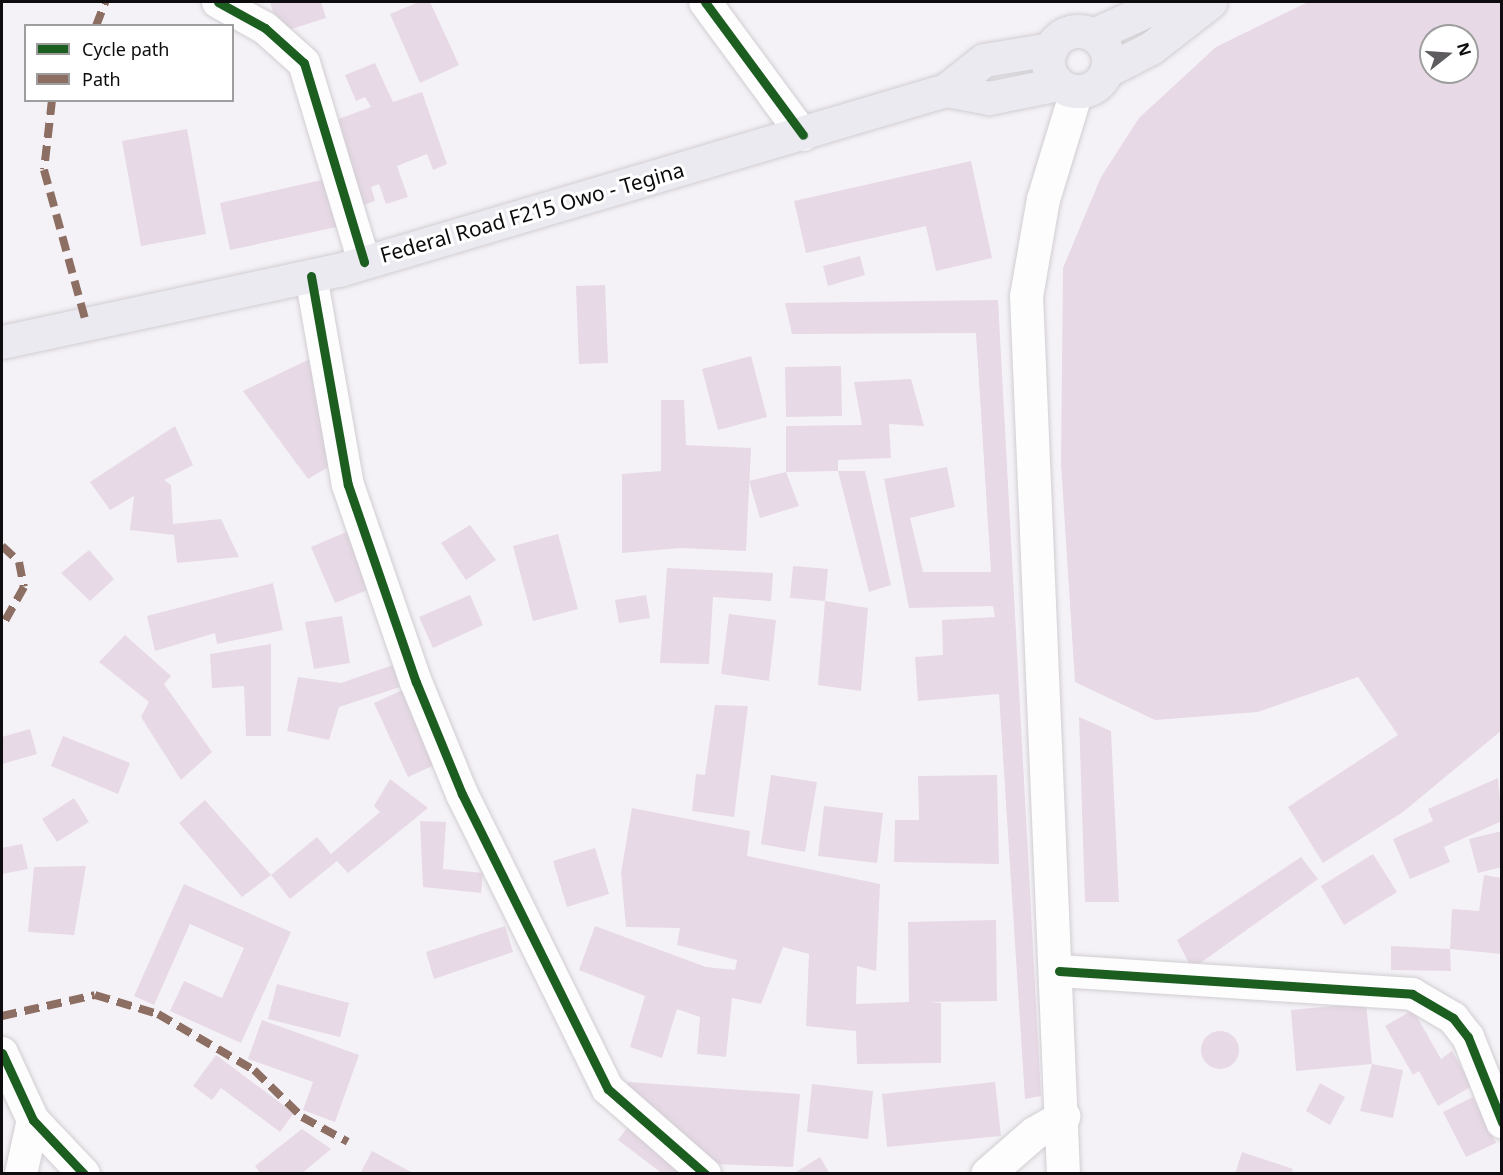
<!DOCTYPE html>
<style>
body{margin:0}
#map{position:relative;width:1503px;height:1175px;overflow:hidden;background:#f5f2f7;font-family:"Noto Sans",sans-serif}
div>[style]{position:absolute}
.building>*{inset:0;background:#e7d9e6}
.round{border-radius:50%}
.roads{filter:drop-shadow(0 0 2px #d1ced2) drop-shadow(0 0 2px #d1ced2)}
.minor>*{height:32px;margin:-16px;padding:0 16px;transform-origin:16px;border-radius:16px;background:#fefdfe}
.tertiary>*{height:33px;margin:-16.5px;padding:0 16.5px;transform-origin:16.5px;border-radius:16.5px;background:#fefdfe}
.secondary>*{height:33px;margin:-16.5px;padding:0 16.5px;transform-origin:16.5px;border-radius:16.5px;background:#fefdfe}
.primary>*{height:33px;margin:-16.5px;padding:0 16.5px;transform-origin:16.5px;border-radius:16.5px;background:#eceaf1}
.primary>.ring{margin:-16.5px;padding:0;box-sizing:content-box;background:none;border:33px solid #eceaf1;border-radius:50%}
.quiet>*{height:8px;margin-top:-4px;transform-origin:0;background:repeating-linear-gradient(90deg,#8d6e63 0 15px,transparent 0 23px)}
.cycleway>*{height:9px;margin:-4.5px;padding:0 4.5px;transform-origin:4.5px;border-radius:4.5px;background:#1b5e20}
span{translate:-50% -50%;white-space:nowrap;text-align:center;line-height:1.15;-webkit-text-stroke:6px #fff;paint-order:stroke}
.street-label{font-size:21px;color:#0e0c0f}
.frame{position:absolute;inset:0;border:3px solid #0e0c0f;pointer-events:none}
.legend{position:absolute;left:24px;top:24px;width:210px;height:78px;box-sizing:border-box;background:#fff;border:2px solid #9f9e9f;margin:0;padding:8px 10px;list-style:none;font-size:18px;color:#0e0c0f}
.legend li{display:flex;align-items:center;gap:12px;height:30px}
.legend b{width:30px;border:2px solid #9f9e9f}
.north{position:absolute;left:1419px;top:24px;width:60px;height:60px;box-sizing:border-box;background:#fff;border:2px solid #9f9e9f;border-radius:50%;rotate:73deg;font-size:16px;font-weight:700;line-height:24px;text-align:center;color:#0e0c0f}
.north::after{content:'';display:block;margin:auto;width:21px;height:27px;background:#5f5c60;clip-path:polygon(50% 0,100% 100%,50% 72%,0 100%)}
</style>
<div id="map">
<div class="building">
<i style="clip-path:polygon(270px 2px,321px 2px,326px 18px,279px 33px)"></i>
<i style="clip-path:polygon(419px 2px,430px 2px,459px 65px,420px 83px,390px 14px)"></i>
<i style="clip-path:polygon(evenodd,1308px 2px,1502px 2px,1502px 730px,1403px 812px,1323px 863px,1288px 807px,1398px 735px,1358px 677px,1258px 712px,1155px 720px,1075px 682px,1061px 464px,1063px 268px,1101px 177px,1139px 118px,1216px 47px,1308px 2px,1431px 36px,1467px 36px,1467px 72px,1431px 72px,1431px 36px)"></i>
<i style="clip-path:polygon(375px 63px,393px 102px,422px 92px,447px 164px,433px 170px,427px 154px,397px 166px,408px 197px,386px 204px,379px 184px,371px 187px,375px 201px,355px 208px,325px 124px,371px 107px,365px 97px,356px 101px,345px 75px)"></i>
<i style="clip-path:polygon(187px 129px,206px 234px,141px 246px,122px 141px)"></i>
<i style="clip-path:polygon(971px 161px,992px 258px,936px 271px,926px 226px,806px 253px,794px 201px)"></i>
<i style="clip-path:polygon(330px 178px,341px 226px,230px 250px,220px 203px)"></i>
<i style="clip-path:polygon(860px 256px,865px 275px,828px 286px,823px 266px)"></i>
<i style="clip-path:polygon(605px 285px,608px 363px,579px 364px,576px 286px)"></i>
<i style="clip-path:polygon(998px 300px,1041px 1096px,1025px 1099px,999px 694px,918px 701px,915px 657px,943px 655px,942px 620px,995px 617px,993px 606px,909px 608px,884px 479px,947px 467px,955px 507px,910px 518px,923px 572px,991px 572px,976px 333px,792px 334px,785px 303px)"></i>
<i style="clip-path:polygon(318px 355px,332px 465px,308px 479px,243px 391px)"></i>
<i style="clip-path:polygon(751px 356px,767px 417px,718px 430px,702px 369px)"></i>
<i style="clip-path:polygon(841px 366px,842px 416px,786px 417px,785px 367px)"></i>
<i style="clip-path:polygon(911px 379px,924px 426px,889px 424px,891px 458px,838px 460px,838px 471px,865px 471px,891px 585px,869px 592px,838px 471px,786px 472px,799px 506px,760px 518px,749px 481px,786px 472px,786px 426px,862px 425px,854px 382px)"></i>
<i style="clip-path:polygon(661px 400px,684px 400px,686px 445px,751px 448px,746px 551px,681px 548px,622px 553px,622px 474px,661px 471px)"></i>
<i style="clip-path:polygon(175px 426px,193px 465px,164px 480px,171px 485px,173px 524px,221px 519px,239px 557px,177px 563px,174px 535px,130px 530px,134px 496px,110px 510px,90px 482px)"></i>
<i style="clip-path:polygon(470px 525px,496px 560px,466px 580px,441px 543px)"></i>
<i style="clip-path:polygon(351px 530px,375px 587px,335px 603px,311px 547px)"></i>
<i style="clip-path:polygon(558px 534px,578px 609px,533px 621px,513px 546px)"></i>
<i style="clip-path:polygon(89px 550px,114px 579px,90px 601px,61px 573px)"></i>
<i style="clip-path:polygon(793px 566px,828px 569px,825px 601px,790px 598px)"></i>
<i style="clip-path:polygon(667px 568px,773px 573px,771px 601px,713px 597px,709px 664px,660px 663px)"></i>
<i style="clip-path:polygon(273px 583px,283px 630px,217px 644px,215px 633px,155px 651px,147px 616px)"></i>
<i style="clip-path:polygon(470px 595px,483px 625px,433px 648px,419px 617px)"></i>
<i style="clip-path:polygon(646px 595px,650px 618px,619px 623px,615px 600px)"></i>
<i style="clip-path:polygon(825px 601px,868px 608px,861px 691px,818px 685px)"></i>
<i style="clip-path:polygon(729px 614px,776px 620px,769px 681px,721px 674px)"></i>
<i style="clip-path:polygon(342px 616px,350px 663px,314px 669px,305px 622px)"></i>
<i style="clip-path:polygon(125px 635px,171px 676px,164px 684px,212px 752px,181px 780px,141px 717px,149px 702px,99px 662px)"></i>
<i style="clip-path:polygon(271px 644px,271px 736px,246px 736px,244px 686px,212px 688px,210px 654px)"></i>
<i style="clip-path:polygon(393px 665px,400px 687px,339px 707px,329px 740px,287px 731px,298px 677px,341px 683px)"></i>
<i style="clip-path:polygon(409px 687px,443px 761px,408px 777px,374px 703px)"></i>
<i style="clip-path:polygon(715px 705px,748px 706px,734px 817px,692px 811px,696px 774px,705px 775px)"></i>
<i style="clip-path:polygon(1079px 717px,1111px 731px,1119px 902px,1085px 902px)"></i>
<i style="clip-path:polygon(30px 729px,37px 754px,2px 764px,2px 737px)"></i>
<i style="clip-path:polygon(63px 736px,130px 763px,118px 794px,51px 766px)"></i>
<i style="clip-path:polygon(771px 775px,817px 782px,805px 852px,761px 844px)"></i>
<i style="clip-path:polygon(997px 775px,999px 864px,894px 862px,895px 820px,919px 820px,918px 776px)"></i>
<i style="clip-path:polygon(1498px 778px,1502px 821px,1444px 847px,1450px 862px,1410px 879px,1393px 839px,1433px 821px,1428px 809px)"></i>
<i style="clip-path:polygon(390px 779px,428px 808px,348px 873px,337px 861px,290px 899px,271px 875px,317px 837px,331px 854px,380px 812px,374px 806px)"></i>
<i style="clip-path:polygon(74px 798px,89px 822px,57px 842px,42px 819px)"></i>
<i style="clip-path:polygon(205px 800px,271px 875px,242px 897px,179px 823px)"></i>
<i style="clip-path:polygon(824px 806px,883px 813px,877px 863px,818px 856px)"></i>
<i style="clip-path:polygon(632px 808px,750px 831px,747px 856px,880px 884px,876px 971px,857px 966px,856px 1004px,909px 1002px,908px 922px,996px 920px,997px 1001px,928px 1002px,941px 1003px,941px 1063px,857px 1064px,856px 1031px,806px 1026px,809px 954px,783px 947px,761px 1004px,732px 998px,726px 1057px,697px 1054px,700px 1017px,677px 1009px,662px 1058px,630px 1047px,645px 996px,579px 970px,595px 926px,706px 967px,735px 970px,737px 960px,677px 945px,680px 928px,626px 927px,621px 873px)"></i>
<i style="clip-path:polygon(420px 821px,446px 822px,443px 869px,483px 873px,481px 893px,423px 887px)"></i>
<i style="clip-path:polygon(1502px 831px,1502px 867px,1478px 873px,1469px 839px)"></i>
<i style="clip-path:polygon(22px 844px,28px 869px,2px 874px,2px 848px)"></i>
<i style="clip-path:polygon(595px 848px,609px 894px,567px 907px,553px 861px)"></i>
<i style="clip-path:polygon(1373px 854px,1397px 892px,1344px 925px,1321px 886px)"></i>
<i style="clip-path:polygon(1301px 857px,1318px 879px,1192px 969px,1177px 940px)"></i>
<i style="clip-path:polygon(86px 866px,74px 935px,28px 932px,34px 867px)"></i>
<i style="clip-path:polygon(1484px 875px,1502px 878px,1502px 954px,1450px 949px,1452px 909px,1479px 911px)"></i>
<i style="clip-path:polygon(184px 884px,291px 932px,241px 1043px,170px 1011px,184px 981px,222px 998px,244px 948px,190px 924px,154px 1005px,134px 996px)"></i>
<i style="clip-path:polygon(505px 926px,513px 952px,434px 979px,426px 952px)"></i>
<i style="clip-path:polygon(1391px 946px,1450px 949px,1451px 971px,1391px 970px)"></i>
<i style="clip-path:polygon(277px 984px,349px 1003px,340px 1037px,268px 1019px)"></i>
<i style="clip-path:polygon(1366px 1003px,1372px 1064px,1296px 1071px,1291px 1010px)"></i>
<i style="clip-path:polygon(1413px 1010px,1441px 1059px,1452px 1051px,1472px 1086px,1438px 1106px,1419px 1071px,1413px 1075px,1385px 1026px)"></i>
<i style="clip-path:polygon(262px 1020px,359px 1055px,335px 1122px,303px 1110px,313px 1082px,248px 1059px)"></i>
<i class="round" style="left:1201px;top:1031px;width:38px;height:38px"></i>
<i style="clip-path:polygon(216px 1055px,294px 1113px,280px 1132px,221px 1088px,212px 1100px,193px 1086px)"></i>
<i style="clip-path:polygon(1372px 1064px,1403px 1070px,1393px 1118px,1360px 1111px)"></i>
<i style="clip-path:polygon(628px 1082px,800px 1094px,793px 1167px,715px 1164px,627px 1102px)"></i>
<i style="clip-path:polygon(995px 1082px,1001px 1136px,887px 1147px,882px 1094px)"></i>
<i style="clip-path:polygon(1320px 1083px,1345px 1097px,1330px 1125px,1306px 1111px)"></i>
<i style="clip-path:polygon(812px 1084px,873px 1091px,868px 1139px,807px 1132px)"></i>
<i style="clip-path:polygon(1473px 1097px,1496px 1143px,1466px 1157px,1443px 1112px)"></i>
<i style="clip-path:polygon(633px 1120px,694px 1174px,663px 1174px,618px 1140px)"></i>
<i style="clip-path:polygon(302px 1129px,331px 1149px,301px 1174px,261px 1174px,255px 1166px)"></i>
<i style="clip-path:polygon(372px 1151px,415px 1174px,360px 1174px)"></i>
<i style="clip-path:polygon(1242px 1152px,1293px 1169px,1291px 1174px,1235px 1174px)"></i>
<i style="clip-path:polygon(820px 1157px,830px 1174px,793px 1174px)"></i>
</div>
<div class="roads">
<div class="minor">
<i style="left:218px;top:2px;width:54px;rotate:29deg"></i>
<i style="left:265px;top:28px;width:52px;rotate:41.9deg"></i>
<i style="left:304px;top:63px;width:208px;rotate:73.2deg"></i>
<i style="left:705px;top:2px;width:165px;rotate:53.6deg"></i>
<i style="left:311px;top:276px;width:212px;rotate:80deg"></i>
<i style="left:348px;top:485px;width:208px;rotate:71deg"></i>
<i style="left:416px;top:682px;width:121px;rotate:67.7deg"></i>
<i style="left:462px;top:794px;width:329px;rotate:63.7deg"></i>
<i style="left:608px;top:1089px;width:129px;rotate:41.2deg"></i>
<i style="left:1059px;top:971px;width:354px;rotate:3.7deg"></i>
<i style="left:1412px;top:994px;width:48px;rotate:30.3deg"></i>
<i style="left:1453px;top:1018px;width:24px;rotate:52deg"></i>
<i style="left:1468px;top:1037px;width:92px;rotate:68.2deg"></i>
<i style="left:2px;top:1053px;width:74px;rotate:65.2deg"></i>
<i style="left:33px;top:1120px;width:74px;rotate:46.6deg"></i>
<i style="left:21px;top:1174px;width:55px;rotate:-77.5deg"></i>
</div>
<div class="tertiary">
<i style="left:987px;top:1174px;width:62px;rotate:-41.1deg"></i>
<i style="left:1034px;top:1133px;width:34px;rotate:-30deg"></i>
</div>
<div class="secondary">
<i style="left:1063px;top:1174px;width:879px;rotate:-92.41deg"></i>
<i style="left:1026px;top:296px;width:98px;rotate:-80.1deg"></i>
<i style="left:1043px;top:199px;width:113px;rotate:-73deg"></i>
</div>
<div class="primary">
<i class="ring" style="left:1048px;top:31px;width:27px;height:27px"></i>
<i style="left:1095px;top:34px;width:60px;rotate:-24.4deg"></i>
<i style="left:1150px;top:9px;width:35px;rotate:-12deg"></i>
<i style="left:1108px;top:70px;width:48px;rotate:-27.1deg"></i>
<i style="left:1151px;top:48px;width:75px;rotate:-37.9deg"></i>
<i style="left:946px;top:90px;width:48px;rotate:-38.3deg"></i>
<i style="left:984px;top:60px;width:68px;rotate:-9.3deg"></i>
<i style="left:2px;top:342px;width:345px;rotate:-12.1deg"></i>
<i style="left:339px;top:270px;width:633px;rotate:-16.52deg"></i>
<i style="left:946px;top:90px;width:44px;rotate:10.5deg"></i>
<i style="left:989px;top:98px;width:70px;rotate:-11.5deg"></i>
</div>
</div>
<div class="quiet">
<i style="left:96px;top:26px;width:26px;rotate:-69deg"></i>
<i style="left:52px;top:100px;width:70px;rotate:96.5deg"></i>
<i style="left:44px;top:170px;width:159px;rotate:74.6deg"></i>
<i style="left:2px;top:546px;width:23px;rotate:43deg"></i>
<i style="left:19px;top:562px;width:25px;rotate:79deg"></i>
<i style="left:24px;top:587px;width:45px;rotate:119.4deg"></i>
<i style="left:2px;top:1016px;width:95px;rotate:-12.7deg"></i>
<i style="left:95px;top:995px;width:66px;rotate:16.8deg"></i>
<i style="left:158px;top:1014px;width:111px;rotate:30.3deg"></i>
<i style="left:254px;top:1070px;width:67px;rotate:44.4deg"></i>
<i style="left:302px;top:1117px;width:52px;rotate:28.5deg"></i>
</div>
<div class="cycleway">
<i style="left:218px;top:2px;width:54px;rotate:29deg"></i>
<i style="left:265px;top:28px;width:52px;rotate:41.9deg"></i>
<i style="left:304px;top:63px;width:208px;rotate:73.2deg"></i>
<i style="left:705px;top:2px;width:165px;rotate:53.6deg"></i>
<i style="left:311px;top:276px;width:212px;rotate:80deg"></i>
<i style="left:348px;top:485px;width:208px;rotate:71deg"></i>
<i style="left:416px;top:682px;width:121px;rotate:67.7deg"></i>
<i style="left:462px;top:794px;width:329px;rotate:63.7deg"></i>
<i style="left:608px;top:1089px;width:129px;rotate:41.2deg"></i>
<i style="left:1059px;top:971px;width:354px;rotate:3.7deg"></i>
<i style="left:1412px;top:994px;width:48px;rotate:30.3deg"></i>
<i style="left:1453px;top:1018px;width:24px;rotate:52deg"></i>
<i style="left:1468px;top:1037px;width:92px;rotate:68.2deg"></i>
<i style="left:2px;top:1053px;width:74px;rotate:65.2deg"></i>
<i style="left:33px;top:1120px;width:74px;rotate:46.6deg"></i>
</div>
<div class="street-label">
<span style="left:532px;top:212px;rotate:-16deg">Federal Road F215 Owo - Tegina</span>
</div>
<div class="frame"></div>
<ul class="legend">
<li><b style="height:8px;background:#1b5e20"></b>Cycle path</li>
<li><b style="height:8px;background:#8d6e63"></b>Path</li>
</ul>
<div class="north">N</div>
</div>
